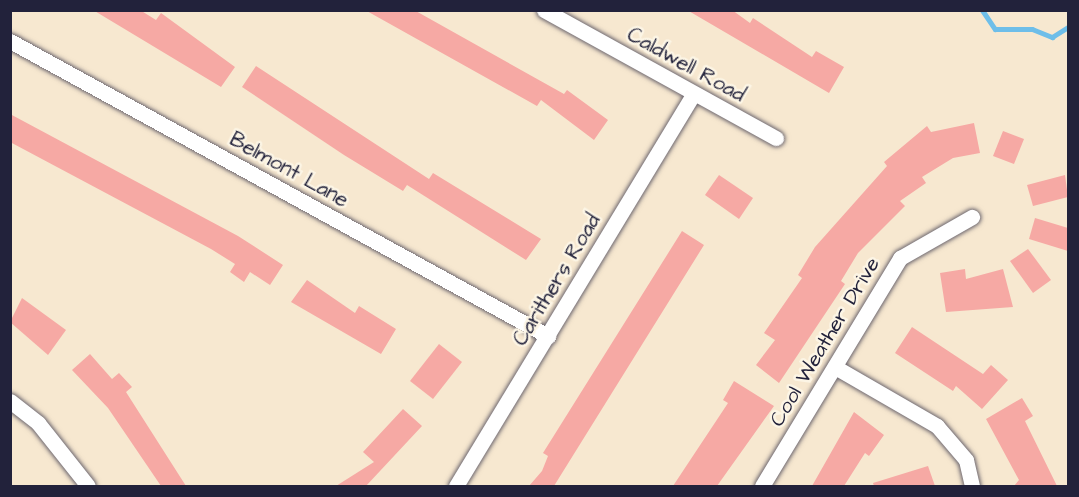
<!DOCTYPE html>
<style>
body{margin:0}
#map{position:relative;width:1079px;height:497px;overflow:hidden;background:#f7e8d0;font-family:"Architects Daughter",sans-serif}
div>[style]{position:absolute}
.stream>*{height:5px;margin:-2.5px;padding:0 2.5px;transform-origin:2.5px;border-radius:2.5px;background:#6ebee9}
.building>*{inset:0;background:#f6a9a4}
.roads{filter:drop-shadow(0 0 2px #6d676f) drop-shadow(0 0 2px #6d676f)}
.street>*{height:15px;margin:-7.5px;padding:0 7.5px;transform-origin:7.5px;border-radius:7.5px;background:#fff}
span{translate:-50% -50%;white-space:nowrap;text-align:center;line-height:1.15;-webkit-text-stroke:5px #fcf5e5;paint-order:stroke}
.street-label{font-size:21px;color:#22223b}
.frame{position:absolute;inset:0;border:12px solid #22223b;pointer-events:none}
</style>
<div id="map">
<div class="stream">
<i style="left:982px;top:10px;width:23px;rotate:56deg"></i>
<i style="left:995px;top:29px;width:37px"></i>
<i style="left:1032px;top:29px;width:22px;rotate:22deg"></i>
<i style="left:1052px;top:37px;width:19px;rotate:-32deg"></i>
</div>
<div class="building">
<i style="clip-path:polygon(93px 10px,140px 10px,156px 20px,161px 13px,235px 67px,221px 87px)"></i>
<i style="clip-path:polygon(365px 10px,414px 10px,564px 94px,567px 90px,608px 120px,594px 140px,541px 100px,537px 106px)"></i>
<i style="clip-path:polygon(687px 10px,732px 10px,750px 23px,753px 18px,812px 57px,816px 51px,844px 67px,829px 93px)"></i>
<i style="clip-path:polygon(256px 66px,429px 179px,433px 173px,541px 239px,526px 260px,407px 185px,403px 191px,344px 155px,242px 87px)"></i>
<i style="clip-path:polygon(10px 114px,238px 236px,283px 265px,270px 285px,250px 272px,244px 282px,230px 272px,235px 264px,211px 249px,10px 142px)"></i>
<i style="clip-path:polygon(974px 123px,980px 153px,953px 158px,922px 177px,926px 183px,900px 201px,905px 206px,858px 253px,841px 281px,845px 284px,779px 383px,756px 365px,775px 340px,764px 333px,802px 278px,798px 275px,815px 247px,887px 166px,884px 162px,927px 126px,931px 132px)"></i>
<i style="clip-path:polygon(1003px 131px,1024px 139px,1014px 164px,993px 156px)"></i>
<i style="clip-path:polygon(719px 175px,753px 198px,739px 219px,705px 195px)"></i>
<i style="clip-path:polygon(1065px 175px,1068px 197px,1033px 206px,1027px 185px)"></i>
<i style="clip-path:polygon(1035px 218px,1068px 228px,1068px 251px,1029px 239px)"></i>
<i style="clip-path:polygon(682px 231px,704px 245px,554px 486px,529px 486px,542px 471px,548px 456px,543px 453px)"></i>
<i style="clip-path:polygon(1028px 249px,1051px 280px,1033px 293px,1010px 261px)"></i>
<i style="clip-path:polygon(965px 269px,966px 279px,1003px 269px,1013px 307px,946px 312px,940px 273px)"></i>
<i style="clip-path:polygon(307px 280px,355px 313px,359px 306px,396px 329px,381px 354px,291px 302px)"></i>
<i style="clip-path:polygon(22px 298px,66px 330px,48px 355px,10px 322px)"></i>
<i style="clip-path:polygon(912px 327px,983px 374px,991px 365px,1008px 380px,982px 409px,956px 386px,953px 391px,895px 353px)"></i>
<i style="clip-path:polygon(439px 344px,462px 362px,433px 399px,410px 381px)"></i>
<i style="clip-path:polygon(90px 354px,112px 379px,119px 373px,132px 387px,126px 392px,186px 486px,161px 486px,108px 408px,72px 370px)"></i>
<i style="clip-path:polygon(734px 381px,774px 406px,717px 486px,673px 486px,728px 403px,723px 400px)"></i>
<i style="clip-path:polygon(1022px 398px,1033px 416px,1025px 421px,1057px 486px,1014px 486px,1019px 480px,986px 419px)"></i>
<i style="clip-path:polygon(403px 409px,422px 426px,366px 486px,336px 486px,374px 462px,363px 452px)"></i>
<i style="clip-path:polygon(854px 412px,884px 435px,869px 456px,865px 453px,844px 486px,812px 486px)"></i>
<i style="clip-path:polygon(928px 466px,935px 486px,874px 486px,873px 483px)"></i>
</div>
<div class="roads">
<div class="street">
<i style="left:544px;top:10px;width:265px;rotate:28.9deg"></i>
<i style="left:10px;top:41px;width:614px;rotate:28.74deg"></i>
<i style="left:835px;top:367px;width:118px;rotate:30deg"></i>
<i style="left:937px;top:426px;width:45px;rotate:49.5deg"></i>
<i style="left:966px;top:460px;width:27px;rotate:77deg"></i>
<i style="left:10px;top:401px;width:36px;rotate:38deg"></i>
<i style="left:38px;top:423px;width:80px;rotate:51.6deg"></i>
<i style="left:456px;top:486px;width:458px;rotate:-58.8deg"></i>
<i style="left:762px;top:486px;width:267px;rotate:-58.8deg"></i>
<i style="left:900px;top:258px;width:83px;rotate:-29.7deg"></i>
</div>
</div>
<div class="street-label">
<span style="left:686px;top:65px;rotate:29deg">Caldwell Road</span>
<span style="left:289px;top:170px;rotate:29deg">Belmont Lane</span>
<span style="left:557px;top:280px;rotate:-59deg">Carithers Road</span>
<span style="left:825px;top:342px;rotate:-59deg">Cool Weather Drive</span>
</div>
<div class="frame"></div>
</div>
